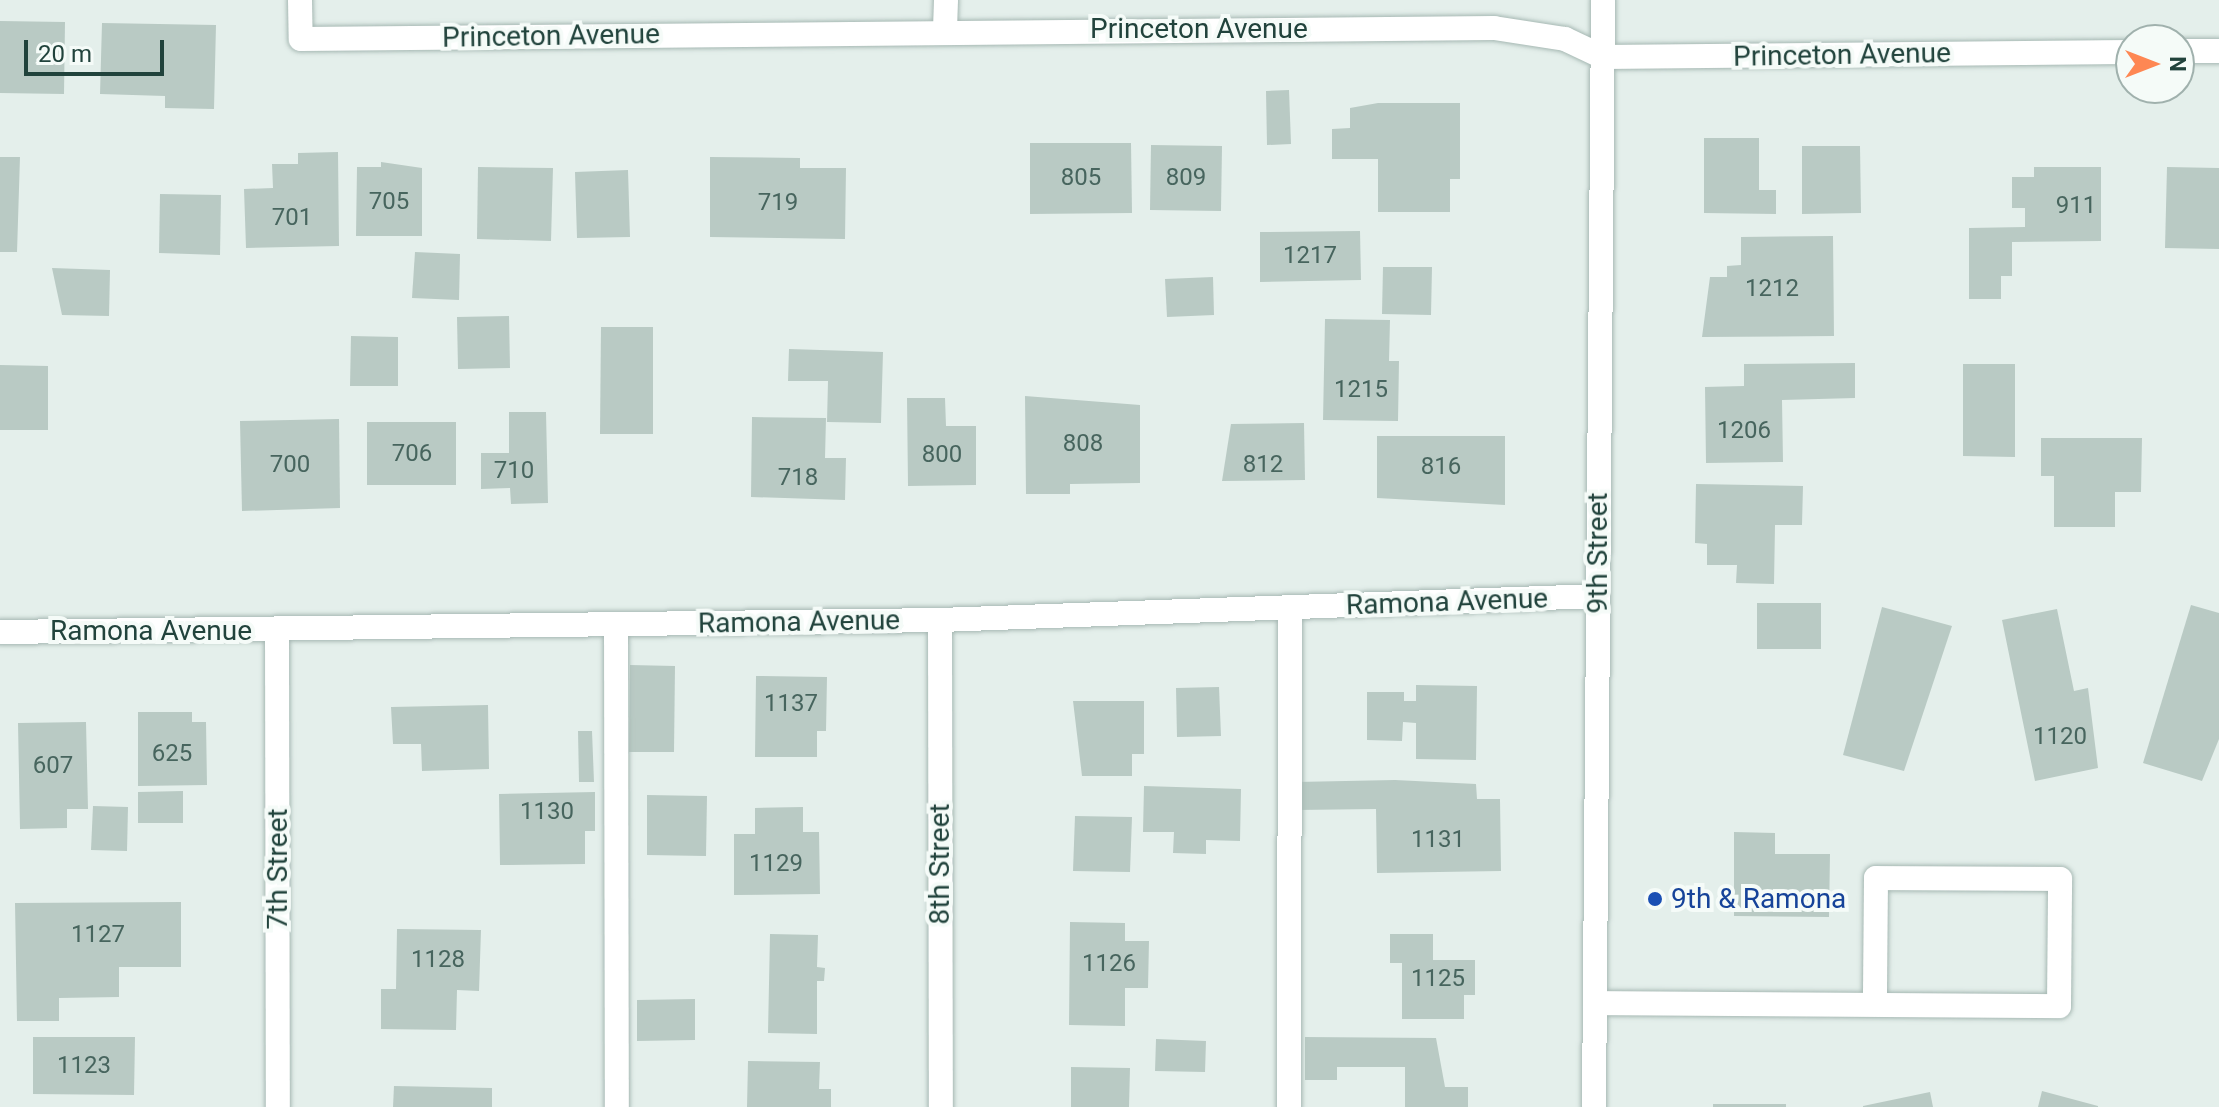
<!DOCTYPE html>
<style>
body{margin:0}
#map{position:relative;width:2219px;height:1107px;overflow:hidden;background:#e4efeb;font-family:Roboto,sans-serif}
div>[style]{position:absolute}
.building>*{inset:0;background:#b9cac4}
.roads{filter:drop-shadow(0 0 2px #a6b8b3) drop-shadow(0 0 2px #a6b8b3)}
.minor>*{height:24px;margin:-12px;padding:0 12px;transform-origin:12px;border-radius:12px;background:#fff}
.dots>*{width:22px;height:22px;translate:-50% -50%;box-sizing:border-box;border:4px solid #f5fbf8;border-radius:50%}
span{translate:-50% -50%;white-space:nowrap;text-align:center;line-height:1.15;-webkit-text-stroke:8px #f5fbf8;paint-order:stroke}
.number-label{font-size:24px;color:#47655e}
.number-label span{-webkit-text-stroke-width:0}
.street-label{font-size:28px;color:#21433c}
.transit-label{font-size:28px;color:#164399}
.left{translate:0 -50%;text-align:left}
.north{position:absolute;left:2115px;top:24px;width:80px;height:80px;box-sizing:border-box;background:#f5fbf8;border:2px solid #a0b1ad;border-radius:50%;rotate:90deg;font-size:22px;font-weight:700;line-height:32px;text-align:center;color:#21433c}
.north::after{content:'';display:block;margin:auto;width:28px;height:36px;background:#fe8753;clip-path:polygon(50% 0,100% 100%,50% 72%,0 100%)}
.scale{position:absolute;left:24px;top:40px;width:140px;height:36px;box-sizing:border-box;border:4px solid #21433c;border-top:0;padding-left:10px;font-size:24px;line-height:28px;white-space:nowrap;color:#21433c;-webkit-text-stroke:6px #f5fbf8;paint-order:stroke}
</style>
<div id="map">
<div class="building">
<i style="clip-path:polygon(0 21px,65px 22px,64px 94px,0 93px)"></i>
<i style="clip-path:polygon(102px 23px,216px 25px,214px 109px,165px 108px,165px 96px,100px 94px)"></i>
<i style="clip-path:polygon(1289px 90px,1291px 144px,1267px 145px,1266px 91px)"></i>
<i style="clip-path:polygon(1378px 103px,1460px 103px,1460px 179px,1450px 179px,1450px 212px,1378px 212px,1378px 159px,1332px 159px,1332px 129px,1350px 128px,1350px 108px)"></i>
<i style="clip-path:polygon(1704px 138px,1759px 138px,1759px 190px,1776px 190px,1776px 214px,1704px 213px)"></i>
<i style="clip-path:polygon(1030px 143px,1131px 143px,1132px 213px,1030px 214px)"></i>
<i style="clip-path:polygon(1151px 145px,1222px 146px,1221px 211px,1150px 210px)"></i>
<i style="clip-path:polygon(1802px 146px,1860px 146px,1861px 213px,1802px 214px)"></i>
<i style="clip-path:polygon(338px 152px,339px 246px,246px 248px,244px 189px,273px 188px,272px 164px,298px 164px,298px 153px)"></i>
<i style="clip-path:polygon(0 157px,20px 157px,17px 252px,0 252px)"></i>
<i style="clip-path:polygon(710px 157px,800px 158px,800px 168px,846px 168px,845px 239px,710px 237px)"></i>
<i style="clip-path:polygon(381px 162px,422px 168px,422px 236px,356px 236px,357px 167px,381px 167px)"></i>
<i style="clip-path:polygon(478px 167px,553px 168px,551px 241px,477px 239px)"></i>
<i style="clip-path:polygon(2034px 167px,2101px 167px,2101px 241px,2012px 242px,2012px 276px,2001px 276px,2001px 299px,1969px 299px,1969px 228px,2025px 227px,2025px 208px,2012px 208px,2012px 177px,2034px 177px)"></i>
<i style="clip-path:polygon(2167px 167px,2219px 168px,2219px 249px,2165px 248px)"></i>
<i style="clip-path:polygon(628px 170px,630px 237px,577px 238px,575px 172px)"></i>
<i style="clip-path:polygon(160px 194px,221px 195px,220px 255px,159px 253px)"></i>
<i style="clip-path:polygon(1360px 231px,1361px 280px,1260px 282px,1260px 232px)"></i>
<i style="clip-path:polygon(1833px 236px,1834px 336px,1702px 337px,1710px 277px,1727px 277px,1727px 266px,1741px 265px,1741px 237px)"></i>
<i style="clip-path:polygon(415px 252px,460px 254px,459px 300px,412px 298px)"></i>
<i style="clip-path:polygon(1383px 267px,1432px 267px,1431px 315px,1382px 314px)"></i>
<i style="clip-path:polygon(52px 268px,110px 270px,109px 316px,62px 315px)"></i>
<i style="clip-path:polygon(1213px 277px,1214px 315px,1167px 317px,1165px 279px)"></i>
<i style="clip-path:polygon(509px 316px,510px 368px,458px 369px,457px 317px)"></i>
<i style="clip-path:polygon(1325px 319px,1390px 320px,1389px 361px,1399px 361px,1398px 421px,1323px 420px)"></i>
<i style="clip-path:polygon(601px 327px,653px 327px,653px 434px,600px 434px)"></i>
<i style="clip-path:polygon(351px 336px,398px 337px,398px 386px,350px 386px)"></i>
<i style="clip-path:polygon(789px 349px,883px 352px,881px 423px,827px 422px,828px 381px,788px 381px)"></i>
<i style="clip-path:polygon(1855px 363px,1855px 398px,1782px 400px,1783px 462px,1706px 463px,1705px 387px,1744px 386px,1744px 364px)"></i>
<i style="clip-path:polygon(1963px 364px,2015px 364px,2015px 457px,1963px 456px)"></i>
<i style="clip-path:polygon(0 365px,48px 366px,48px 430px,0 430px)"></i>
<i style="clip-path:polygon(1025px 396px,1140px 405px,1140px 483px,1070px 484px,1070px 494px,1026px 494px)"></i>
<i style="clip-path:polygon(907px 398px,945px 398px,946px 426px,976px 426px,976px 485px,908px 486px)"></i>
<i style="clip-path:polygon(509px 412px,546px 412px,548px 503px,511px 504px,510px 488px,481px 489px,481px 453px,509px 453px)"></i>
<i style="clip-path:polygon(752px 417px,826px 418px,825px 458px,846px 458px,845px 500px,751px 497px)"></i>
<i style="clip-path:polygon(339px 419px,340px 508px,242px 511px,240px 421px)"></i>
<i style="clip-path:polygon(367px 422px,456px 422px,456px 485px,367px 485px)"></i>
<i style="clip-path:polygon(1304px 423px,1305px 480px,1222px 481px,1231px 424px)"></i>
<i style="clip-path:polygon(1377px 436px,1505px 436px,1505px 505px,1377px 498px)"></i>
<i style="clip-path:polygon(2041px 438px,2142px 438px,2141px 492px,2115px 492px,2115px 527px,2054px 527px,2054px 476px,2041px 476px)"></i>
<i style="clip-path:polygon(1696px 484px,1803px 486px,1802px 525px,1775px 525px,1774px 584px,1736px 583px,1737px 565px,1707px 565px,1707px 544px,1695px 543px)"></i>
<i style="clip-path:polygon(1757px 603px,1821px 603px,1821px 649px,1757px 649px)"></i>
<i style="clip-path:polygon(2191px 605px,2219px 613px,2219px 739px,2202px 781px,2143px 763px)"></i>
<i style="clip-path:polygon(1882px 607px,1952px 626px,1904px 771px,1843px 755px)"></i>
<i style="clip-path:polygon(2057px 609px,2074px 691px,2088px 688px,2098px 768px,2035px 781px,2002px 620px)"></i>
<i style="clip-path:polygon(630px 665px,675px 666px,674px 752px,629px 752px)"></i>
<i style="clip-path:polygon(756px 676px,827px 677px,826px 731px,817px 731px,817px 757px,755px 757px)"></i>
<i style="clip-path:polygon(1416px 685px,1477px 686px,1476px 760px,1416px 759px,1416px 723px,1403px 722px,1402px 741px,1367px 740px,1367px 692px,1404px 692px,1404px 701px,1416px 701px)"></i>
<i style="clip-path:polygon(1219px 687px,1221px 736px,1177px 737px,1176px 688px)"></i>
<i style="clip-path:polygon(1073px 701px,1144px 701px,1144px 754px,1132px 754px,1132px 776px,1082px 776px)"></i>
<i style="clip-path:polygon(488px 705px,489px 769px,422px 771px,421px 744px,393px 744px,391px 707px)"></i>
<i style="clip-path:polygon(138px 712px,192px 712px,192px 722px,206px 722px,207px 785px,138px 786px)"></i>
<i style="clip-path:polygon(86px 722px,88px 809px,67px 809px,67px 828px,20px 829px,18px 723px)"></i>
<i style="clip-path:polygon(578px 731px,592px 731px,594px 782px,579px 782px)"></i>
<i style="clip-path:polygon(1395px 780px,1476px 784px,1477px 799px,1500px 799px,1501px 871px,1377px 873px,1376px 809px,1297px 810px,1296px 782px)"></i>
<i style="clip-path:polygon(1144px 786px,1241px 789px,1240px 841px,1206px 840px,1206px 854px,1173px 853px,1174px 832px,1143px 832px)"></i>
<i style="clip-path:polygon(183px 791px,183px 823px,138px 823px,138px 792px)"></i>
<i style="clip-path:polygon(595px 792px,595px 831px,585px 831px,585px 864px,500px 865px,499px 794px)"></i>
<i style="clip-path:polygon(647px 795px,707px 796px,706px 856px,647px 855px)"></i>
<i style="clip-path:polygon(93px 806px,128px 807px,127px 851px,91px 850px)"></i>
<i style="clip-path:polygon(803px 807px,803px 832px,819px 832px,820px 894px,734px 895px,734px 834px,755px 834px,755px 808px)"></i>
<i style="clip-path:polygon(1075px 816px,1132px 817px,1130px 872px,1073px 871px)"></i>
<i style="clip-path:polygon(1734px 832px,1775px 833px,1775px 854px,1830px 854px,1829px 917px,1734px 916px)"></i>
<i style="clip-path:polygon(181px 902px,181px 967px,119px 967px,119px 997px,59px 998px,59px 1021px,17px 1021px,15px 903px)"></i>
<i style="clip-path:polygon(1070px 922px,1125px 923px,1125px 941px,1149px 941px,1148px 988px,1125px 988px,1125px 1026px,1069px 1025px)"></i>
<i style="clip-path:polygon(397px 929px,481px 930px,479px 991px,457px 990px,456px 1030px,381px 1029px,381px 989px,396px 989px)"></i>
<i style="clip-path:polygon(770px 934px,818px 935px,817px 967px,825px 968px,824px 981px,817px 981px,817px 1034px,768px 1033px)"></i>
<i style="clip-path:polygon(1390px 934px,1433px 934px,1433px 960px,1475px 960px,1475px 995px,1464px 995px,1464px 1019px,1402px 1019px,1402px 963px,1390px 963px)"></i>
<i style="clip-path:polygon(695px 999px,695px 1040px,637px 1041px,637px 1000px)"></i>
<i style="clip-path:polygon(33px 1037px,135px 1037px,134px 1095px,33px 1094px)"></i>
<i style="clip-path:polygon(1305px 1037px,1436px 1038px,1445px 1087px,1468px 1087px,1468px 1107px,1405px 1107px,1405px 1067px,1337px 1067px,1337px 1080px,1305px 1080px)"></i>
<i style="clip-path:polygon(1156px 1039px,1206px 1041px,1205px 1072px,1155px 1071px)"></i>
<i style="clip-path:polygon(748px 1061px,820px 1062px,819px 1089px,831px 1089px,831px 1107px,747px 1107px)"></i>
<i style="clip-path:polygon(1071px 1067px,1130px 1068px,1129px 1107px,1071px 1107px)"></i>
<i style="clip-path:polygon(394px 1086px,492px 1088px,492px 1107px,393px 1107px)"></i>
<i style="clip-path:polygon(2042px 1091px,2098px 1106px,2098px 1107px,2038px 1107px)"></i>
<i style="clip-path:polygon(1930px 1092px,1933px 1107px,1863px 1107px,1863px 1106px)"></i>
<i style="clip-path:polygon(1713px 1104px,1786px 1104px,1786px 1107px,1713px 1107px)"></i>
</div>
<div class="roads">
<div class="minor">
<i style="left:300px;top:0;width:39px;rotate:89deg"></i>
<i style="left:301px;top:39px;width:1193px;rotate:-0.53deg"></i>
<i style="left:1494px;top:28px;width:72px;rotate:8.8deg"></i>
<i style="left:1565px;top:39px;width:42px;rotate:25.3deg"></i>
<i style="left:1603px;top:57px;width:528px;rotate:-0.54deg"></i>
<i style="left:945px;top:29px;width:29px;rotate:-88deg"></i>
<i style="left:2179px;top:51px;width:40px"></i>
<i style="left:940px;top:620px;width:487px;rotate:89.9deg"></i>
<i style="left:616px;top:625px;width:482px;rotate:89.9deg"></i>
<i style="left:277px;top:630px;width:477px;rotate:89.9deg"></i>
<i style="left:0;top:632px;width:940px;rotate:-0.73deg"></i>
<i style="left:940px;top:620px;width:658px;rotate:-2.09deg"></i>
<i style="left:1595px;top:1003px;width:464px;rotate:0.4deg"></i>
<i style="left:2059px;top:1006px;width:127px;rotate:-89.5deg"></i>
<i style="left:2060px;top:879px;width:184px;rotate:-179.7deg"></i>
<i style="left:1876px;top:878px;width:126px;rotate:90.5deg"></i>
<i style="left:1289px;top:1107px;width:500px;rotate:-89.89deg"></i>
<i style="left:1594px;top:1107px;width:1107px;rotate:-89.53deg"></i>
</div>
</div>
<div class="dots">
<i style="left:1655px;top:899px;background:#1a4fb4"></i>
</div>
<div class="number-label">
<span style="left:1081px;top:178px">805</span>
<span style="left:1186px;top:178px">809</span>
<span style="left:389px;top:202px">705</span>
<span style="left:778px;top:203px">719</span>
<span style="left:2076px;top:206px">911</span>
<span style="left:292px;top:218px">701</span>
<span style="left:1310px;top:256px">1217</span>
<span style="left:1772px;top:289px">1212</span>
<span style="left:1361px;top:390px">1215</span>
<span style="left:1744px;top:431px">1206</span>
<span style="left:1083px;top:444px">808</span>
<span style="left:412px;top:454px">706</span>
<span style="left:942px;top:455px">800</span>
<span style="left:290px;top:465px">700</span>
<span style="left:1263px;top:465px">812</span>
<span style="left:1441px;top:467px">816</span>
<span style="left:514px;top:471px">710</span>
<span style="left:798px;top:478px">718</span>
<span style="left:791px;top:704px">1137</span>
<span style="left:2060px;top:737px">1120</span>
<span style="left:172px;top:754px">625</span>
<span style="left:53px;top:766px">607</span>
<span style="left:547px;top:812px">1130</span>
<span style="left:1438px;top:840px">1131</span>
<span style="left:776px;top:864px">1129</span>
<span style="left:98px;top:935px">1127</span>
<span style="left:438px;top:960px">1128</span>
<span style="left:1109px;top:964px">1126</span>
<span style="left:1438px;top:979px">1125</span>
<span style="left:84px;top:1066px">1123</span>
</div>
<div class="street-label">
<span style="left:1199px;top:29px">Princeton Avenue</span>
<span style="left:551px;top:36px;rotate:-1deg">Princeton Avenue</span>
<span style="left:1842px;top:55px;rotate:-1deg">Princeton Avenue</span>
<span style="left:1598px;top:553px;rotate:-90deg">9th Street</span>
<span style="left:1447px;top:602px;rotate:-2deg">Ramona Avenue</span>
<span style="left:799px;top:622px;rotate:-1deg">Ramona Avenue</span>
<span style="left:151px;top:631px">Ramona Avenue</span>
<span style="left:940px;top:864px;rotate:-90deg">8th Street</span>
<span style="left:278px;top:869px;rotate:-90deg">7th Street</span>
</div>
<div class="transit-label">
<span class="left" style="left:1671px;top:899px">9th &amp; Ramona</span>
</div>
<div class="north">N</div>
<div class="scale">20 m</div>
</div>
